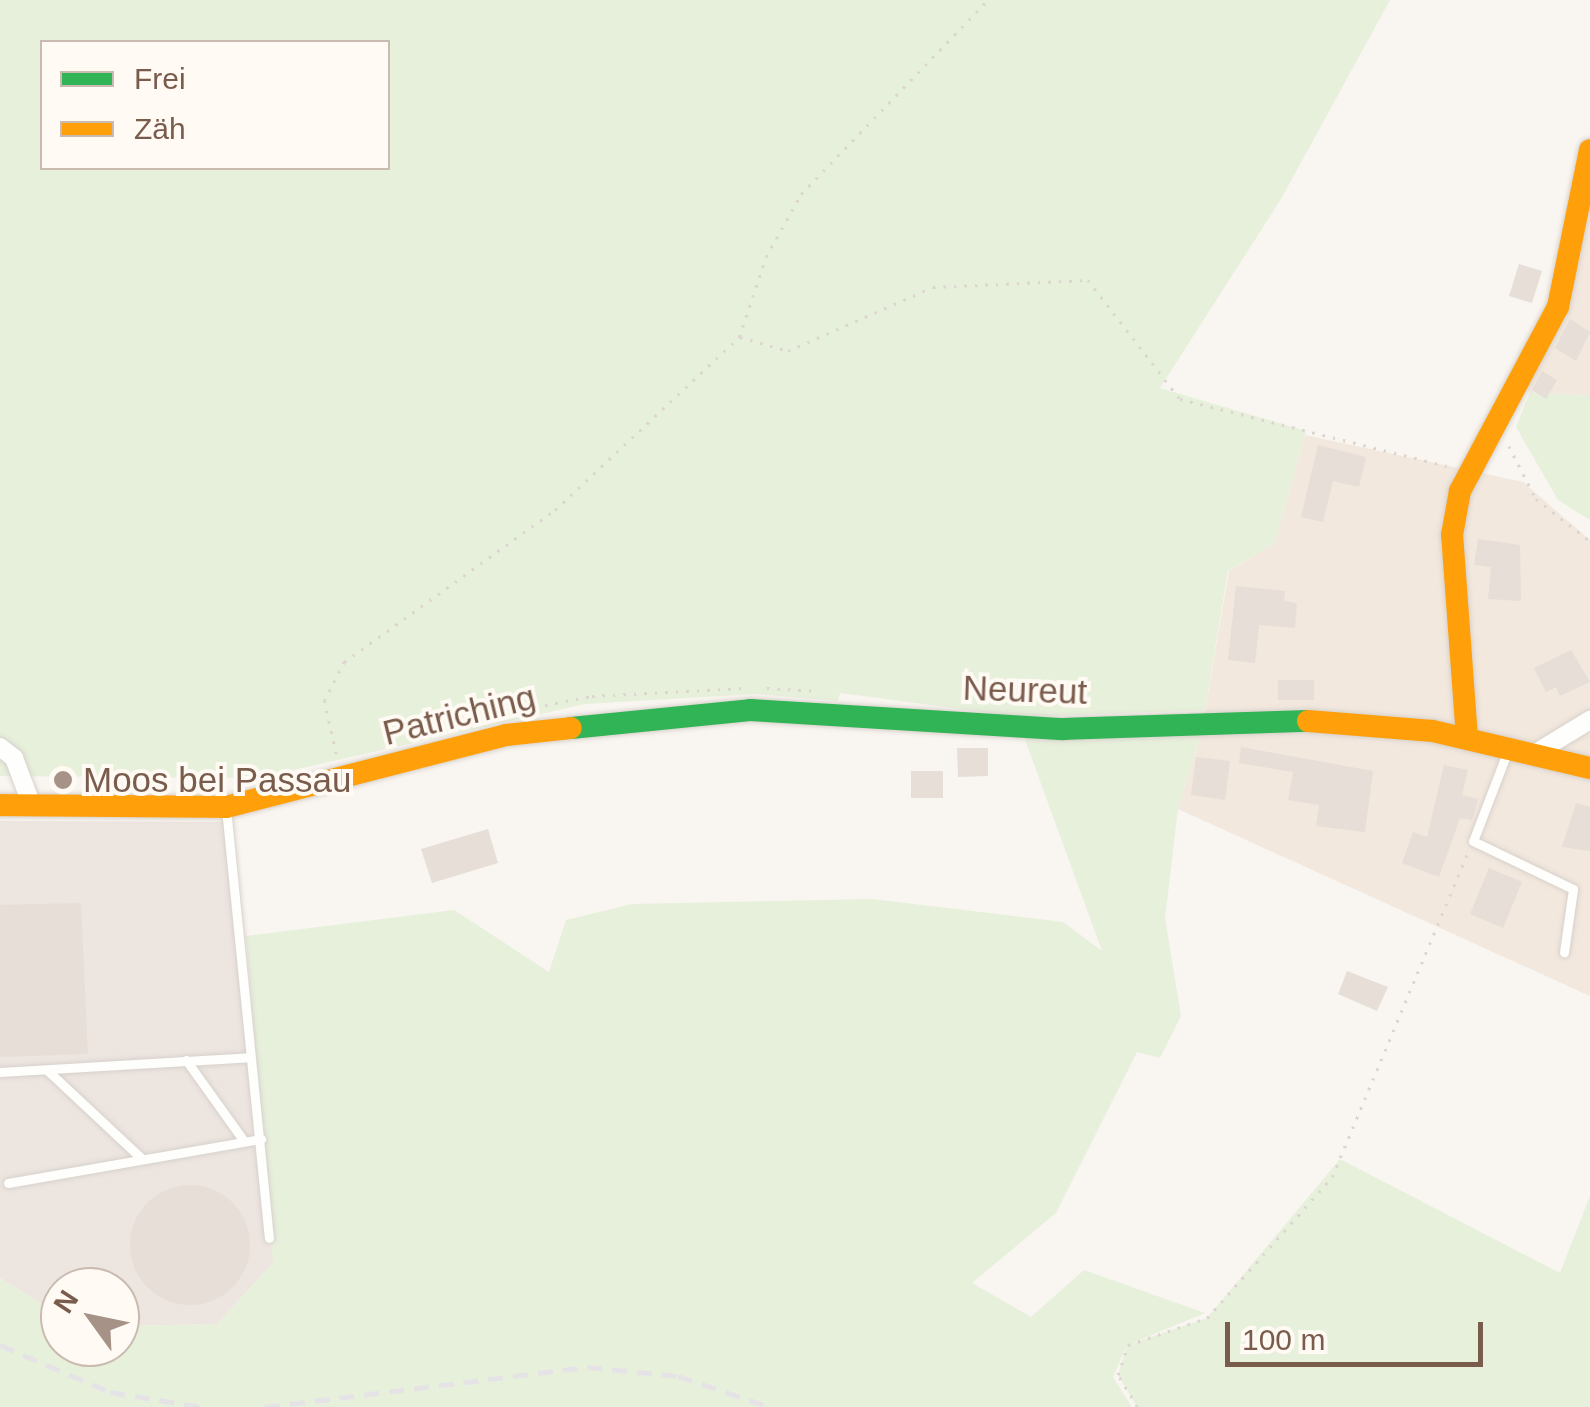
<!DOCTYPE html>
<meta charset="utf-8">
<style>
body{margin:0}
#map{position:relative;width:1590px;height:1407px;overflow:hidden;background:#f9f5f0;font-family:Helvetica,sans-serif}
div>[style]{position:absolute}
.residential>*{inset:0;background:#f2e8de}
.industrial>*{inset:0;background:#ede5e0}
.green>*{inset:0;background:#e7f0db}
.building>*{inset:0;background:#e6ded7}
.round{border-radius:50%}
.path>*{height:2.5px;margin-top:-1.25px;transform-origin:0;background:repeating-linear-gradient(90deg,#dcd5d0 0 2.5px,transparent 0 10.5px)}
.roads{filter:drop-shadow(0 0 2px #d7d1cb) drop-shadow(0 0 2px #d7d1cb)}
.lane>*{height:9px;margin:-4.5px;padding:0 4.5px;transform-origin:4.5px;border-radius:4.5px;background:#fefefd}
.street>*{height:18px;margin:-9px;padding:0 9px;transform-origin:9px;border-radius:9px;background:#fefefd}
.fast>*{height:22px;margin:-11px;padding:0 11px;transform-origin:11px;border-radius:11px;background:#30b455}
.slow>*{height:22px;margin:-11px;padding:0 11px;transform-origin:11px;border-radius:11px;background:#ff9f0a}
.rail>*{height:5px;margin-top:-2.5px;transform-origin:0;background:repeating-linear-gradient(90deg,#e6e3e7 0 15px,transparent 0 25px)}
.dots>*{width:28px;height:28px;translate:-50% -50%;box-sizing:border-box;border:5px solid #fffaf3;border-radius:50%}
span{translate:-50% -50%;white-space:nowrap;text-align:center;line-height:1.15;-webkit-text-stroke:8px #fffaf3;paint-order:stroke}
.street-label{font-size:35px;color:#7a5c4d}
.poi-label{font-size:35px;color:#7a5c4d}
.left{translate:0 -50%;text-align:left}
.legend{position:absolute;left:40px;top:40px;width:350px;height:130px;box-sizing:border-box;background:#fffaf3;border:2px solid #cabbb1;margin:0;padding:12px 18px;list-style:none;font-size:30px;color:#7a5c4d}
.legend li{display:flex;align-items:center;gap:20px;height:50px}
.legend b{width:50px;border:2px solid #cabbb1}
.north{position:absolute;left:40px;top:1267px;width:100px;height:100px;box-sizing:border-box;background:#fffaf3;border:2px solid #cabbb1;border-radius:50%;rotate:303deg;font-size:28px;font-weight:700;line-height:40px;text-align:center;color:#7a5c4d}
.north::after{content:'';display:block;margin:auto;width:35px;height:45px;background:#a69286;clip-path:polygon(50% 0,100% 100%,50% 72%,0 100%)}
.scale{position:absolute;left:1225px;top:1322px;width:258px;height:45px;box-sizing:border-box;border:5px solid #7a5c4d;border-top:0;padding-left:12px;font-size:30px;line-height:35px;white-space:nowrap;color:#7a5c4d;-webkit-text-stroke:8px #fffaf3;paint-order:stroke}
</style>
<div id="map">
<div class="residential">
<i style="clip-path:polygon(1590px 150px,1590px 396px,1530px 392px,1515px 381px,1545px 332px)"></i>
<i style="clip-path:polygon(1305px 435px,1523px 482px,1590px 540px,1590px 996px,1178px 809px,1201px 735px,1229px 571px,1275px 543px)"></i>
</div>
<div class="industrial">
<i style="clip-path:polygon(0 821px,228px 822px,278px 1241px,273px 1263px,217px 1324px,120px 1326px,120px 1287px,60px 1287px,60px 1316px,0 1278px)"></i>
</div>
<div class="green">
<i style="clip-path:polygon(evenodd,0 0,1390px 0,1281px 199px,1160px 388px,1306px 431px,1275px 543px,1228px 571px,1205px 710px,1022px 717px,840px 693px,838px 701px,755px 694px,585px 704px,258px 778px,0 776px,0 0,42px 42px,388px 42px,388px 168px,42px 168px,42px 42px)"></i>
<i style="clip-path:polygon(1530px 392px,1590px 396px,1590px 520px,1558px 500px,1516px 427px)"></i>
<i style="clip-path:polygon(1201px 735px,1178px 809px,1165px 918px,1181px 1016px,1160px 1058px,1137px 1052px,1056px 1213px,972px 1283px,1031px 1317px,1084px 1270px,1205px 1313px,1130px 1344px,1207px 1318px,1340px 1159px,1560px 1273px,1590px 1196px,1590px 1407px,1137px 1407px,1118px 1375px,1127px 1345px,1113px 1377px,1132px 1407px,0 1407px,0 1278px,60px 1316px,60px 1347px,120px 1347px,120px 1326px,217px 1324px,273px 1263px,246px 936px,454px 910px,549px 972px,566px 920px,632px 904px,872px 899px,1063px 922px,1102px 951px,1024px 737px)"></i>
</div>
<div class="building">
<i style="clip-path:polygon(1519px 264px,1542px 271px,1532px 303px,1509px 296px)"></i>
<i style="clip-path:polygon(1570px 319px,1590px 332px,1576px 361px,1555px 348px)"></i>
<i style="clip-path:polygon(1542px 371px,1557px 380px,1546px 399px,1532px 390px)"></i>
<i style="clip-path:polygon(1318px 445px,1366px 457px,1359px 487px,1333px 481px,1323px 522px,1301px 517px)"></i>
<i style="clip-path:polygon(1478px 539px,1520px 545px,1521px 601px,1488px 599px,1491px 567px,1474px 565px)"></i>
<i style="clip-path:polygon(1236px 586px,1285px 591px,1284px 601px,1297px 603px,1295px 628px,1259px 625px,1255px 663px,1228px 660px)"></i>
<i style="clip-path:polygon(1571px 650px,1590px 682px,1560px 696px,1556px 687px,1546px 692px,1534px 668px)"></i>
<i style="clip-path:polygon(1278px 680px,1314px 680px,1314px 700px,1278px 700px)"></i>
<i style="clip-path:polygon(1241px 747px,1373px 771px,1365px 832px,1316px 826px,1319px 805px,1288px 800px,1293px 772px,1239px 763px)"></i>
<i style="clip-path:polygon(957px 748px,988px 748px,988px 776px,958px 777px)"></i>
<i style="clip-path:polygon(1196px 757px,1230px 761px,1225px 800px,1191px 795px)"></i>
<i style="clip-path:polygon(1444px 765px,1468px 770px,1462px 795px,1478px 799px,1472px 820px,1460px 818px,1439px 877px,1402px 863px,1413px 832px,1427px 837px)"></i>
<i style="clip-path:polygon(911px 771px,943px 771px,943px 798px,911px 798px)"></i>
<i style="clip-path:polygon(1576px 803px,1590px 807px,1590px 851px,1562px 847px)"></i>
<i style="clip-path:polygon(488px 829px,498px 863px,432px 883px,421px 849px)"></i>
<i style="clip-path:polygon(1489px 868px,1522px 882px,1503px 928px,1470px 914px)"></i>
<i style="clip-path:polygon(81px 903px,88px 1054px,0 1057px,0 905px)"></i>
<i style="clip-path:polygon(1347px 971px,1388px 987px,1377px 1011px,1338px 994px)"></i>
<i class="round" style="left:130px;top:1185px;width:120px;height:120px"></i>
</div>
<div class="path">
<i style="left:740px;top:337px;width:50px;rotate:16.3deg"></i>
<i style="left:788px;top:351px;width:158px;rotate:-23.8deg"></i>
<i style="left:933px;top:287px;width:155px;rotate:-2.6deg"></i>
<i style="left:1088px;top:280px;width:150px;rotate:52.3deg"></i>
<i style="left:1180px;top:399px;width:275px;rotate:14.1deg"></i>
<i style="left:1509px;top:446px;width:59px;rotate:63deg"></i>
<i style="left:1536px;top:499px;width:68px;rotate:37.9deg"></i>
<i style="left:767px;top:688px;width:52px;rotate:3.3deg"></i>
<i style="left:514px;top:711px;width:79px;rotate:-10.9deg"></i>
<i style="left:592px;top:696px;width:152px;rotate:-3deg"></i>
<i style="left:336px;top:754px;width:54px;rotate:-102.8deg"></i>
<i style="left:324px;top:701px;width:44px;rotate:-62.9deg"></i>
<i style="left:344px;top:662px;width:260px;rotate:-35.8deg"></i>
<i style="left:555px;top:510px;width:253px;rotate:-43.2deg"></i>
<i style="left:739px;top:337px;width:84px;rotate:-71.4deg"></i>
<i style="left:766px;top:257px;width:72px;rotate:-60.9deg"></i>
<i style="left:801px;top:194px;width:269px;rotate:-46.1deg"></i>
<i style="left:1137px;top:1407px;width:37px;rotate:-121deg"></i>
<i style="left:1118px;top:1375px;width:32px;rotate:-72deg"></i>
<i style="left:1128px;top:1345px;width:83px;rotate:-18.9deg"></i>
<i style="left:1207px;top:1318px;width:188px;rotate:-48.4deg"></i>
<i style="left:1332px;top:1177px;width:350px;rotate:-67.3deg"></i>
</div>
<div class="roads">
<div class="lane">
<i style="left:1508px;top:750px;width:97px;rotate:111deg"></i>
<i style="left:1473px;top:841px;width:111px;rotate:25.6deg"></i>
<i style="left:1573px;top:889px;width:64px;rotate:98.1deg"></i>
<i style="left:226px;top:808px;width:432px;rotate:84.3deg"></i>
<i style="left:186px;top:1060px;width:100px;rotate:54.4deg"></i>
<i style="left:47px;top:1070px;width:129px;rotate:43.1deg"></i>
<i style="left:0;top:1072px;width:250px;rotate:-3.4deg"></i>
<i style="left:8px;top:1183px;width:257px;rotate:-9.9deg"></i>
</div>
<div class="street">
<i style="left:0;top:747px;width:18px;rotate:38deg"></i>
<i style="left:14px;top:758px;width:51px;rotate:69.4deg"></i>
<i style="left:1534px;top:754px;width:66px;rotate:-31.3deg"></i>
</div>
<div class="fast">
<i style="left:571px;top:728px;width:180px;rotate:-5.7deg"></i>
<i style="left:750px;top:710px;width:314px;rotate:3.5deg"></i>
<i style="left:1063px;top:729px;width:245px;rotate:-1.9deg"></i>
</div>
<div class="slow">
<i style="left:1308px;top:721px;width:125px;rotate:4.6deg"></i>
<i style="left:1433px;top:731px;width:161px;rotate:13.3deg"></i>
<i style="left:1467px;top:738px;width:204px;rotate:-94.2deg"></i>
<i style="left:1452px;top:535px;width:45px;rotate:-79.7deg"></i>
<i style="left:1460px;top:491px;width:208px;rotate:-62deg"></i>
<i style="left:1558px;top:307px;width:160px;rotate:-78.5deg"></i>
<i style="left:0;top:805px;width:226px;rotate:0.5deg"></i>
<i style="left:226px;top:807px;width:289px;rotate:-14.4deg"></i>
<i style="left:506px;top:735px;width:65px;rotate:-6.1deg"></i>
</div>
</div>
<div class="rail">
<i style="left:0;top:1345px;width:120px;rotate:23.1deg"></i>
<i style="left:110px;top:1392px;width:93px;rotate:9.3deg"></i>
<i style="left:265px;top:1407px;width:324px;rotate:-7.1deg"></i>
<i style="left:587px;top:1367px;width:91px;rotate:5.6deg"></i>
<i style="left:678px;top:1376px;width:97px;rotate:18.6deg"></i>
</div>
<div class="dots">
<i style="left:63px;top:780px;background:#a69286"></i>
</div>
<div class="street-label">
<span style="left:1025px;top:690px;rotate:2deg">Neureut</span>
<span style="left:459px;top:715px;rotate:-14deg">Patriching</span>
</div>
<div class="poi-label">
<span class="left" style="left:83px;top:780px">Moos bei Passau</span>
</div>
<ul class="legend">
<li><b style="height:12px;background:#30b455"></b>Frei</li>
<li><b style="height:12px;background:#ff9f0a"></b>Zäh</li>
</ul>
<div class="north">N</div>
<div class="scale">100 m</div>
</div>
